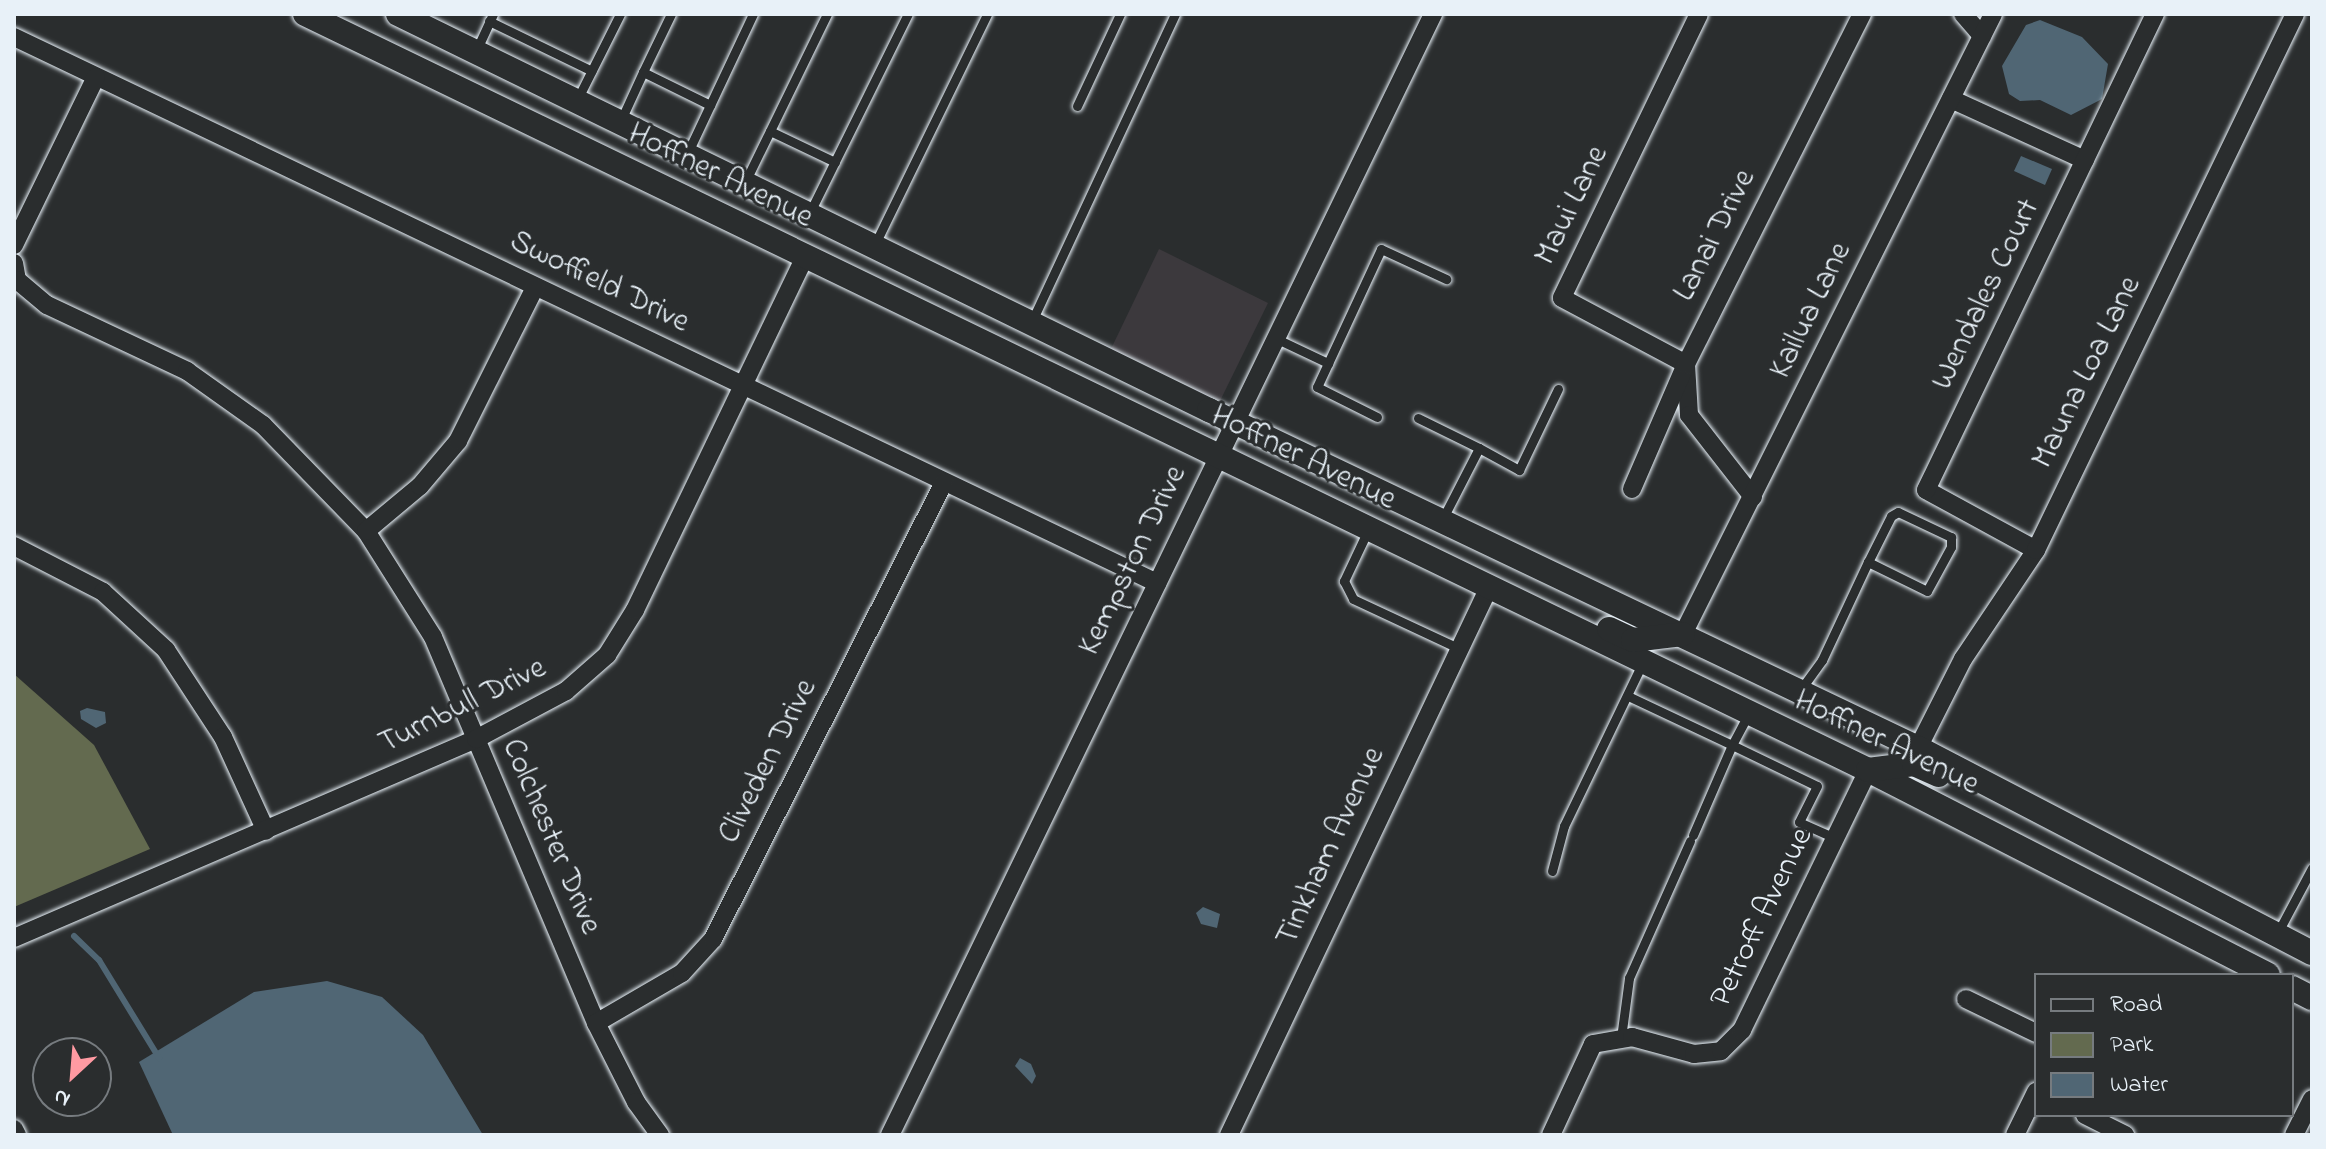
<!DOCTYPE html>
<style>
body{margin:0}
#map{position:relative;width:2326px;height:1149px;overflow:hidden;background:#2a2d2e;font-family:"Indie Flower",sans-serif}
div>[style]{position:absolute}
.built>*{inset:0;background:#3c393d}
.green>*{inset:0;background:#636a4f}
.water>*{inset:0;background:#506674}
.stream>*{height:6px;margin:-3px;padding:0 3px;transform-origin:3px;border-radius:3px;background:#506674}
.roads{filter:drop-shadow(0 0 2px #e8f1f8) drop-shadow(0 0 2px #e8f1f8)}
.service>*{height:9px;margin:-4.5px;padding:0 4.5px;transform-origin:4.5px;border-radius:4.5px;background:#2a2d2e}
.minor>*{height:18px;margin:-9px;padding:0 9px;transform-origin:9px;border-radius:9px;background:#2a2d2e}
.secondary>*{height:24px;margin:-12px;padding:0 12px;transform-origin:12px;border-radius:12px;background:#2a2d2e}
span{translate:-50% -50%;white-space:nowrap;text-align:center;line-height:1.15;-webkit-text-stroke:6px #2a2d2e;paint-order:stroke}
.street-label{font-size:32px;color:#e8f1f8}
.frame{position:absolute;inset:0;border:16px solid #e8f1f8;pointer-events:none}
.legend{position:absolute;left:2034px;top:973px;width:260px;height:144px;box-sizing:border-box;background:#2a2d2e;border:2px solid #767b7f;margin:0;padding:10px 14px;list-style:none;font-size:24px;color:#e8f1f8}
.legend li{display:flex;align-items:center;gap:16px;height:40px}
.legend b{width:40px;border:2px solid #767b7f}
.north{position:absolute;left:32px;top:1037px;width:80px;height:80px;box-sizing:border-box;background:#2a2d2e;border:2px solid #767b7f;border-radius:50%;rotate:206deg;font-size:22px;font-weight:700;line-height:32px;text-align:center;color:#e8f1f8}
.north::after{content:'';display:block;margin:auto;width:28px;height:36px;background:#ff9aa2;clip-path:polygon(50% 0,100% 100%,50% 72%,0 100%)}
</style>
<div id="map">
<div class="built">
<i style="clip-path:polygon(1159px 249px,1268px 303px,1219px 403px,1110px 351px)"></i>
</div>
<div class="green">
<i style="clip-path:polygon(14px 674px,94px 745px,150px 849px,14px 907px)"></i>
</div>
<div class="water">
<i style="clip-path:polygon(2040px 20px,2082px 37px,2108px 64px,2102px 99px,2071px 115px,2040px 100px,2020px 101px,2009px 94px,2002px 66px,2026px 25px)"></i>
<i style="clip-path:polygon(2021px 156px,2052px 169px,2045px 185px,2014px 171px)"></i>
<i style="clip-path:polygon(87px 708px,105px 712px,106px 723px,96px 728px,81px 719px,80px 711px)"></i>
<i style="clip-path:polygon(1203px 907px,1220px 914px,1217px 928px,1201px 924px,1196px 913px)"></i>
<i style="clip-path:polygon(327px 981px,382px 997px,423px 1035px,483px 1135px,173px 1135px,139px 1062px,254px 992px)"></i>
<i style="clip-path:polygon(1020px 1058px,1031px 1064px,1036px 1076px,1032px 1084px,1015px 1066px)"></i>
</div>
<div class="stream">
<i style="left:74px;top:936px;width:35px;rotate:44deg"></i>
<i style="left:99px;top:960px;width:115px;rotate:58.5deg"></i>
</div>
<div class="roads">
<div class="service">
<i style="left:671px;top:14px;width:64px;rotate:115.8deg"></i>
<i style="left:643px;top:72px;width:75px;rotate:26.2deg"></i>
<i style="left:489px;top:21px;width:114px;rotate:25.9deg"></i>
<i style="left:476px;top:51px;width:41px;rotate:-65.3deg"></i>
<i style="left:578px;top:98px;width:94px;rotate:-63.4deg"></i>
<i style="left:1077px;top:106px;width:102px;rotate:-64.9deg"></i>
<i style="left:621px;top:120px;width:53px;rotate:-65.4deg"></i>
<i style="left:770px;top:131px;width:72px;rotate:25.5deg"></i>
<i style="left:688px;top:152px;width:153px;rotate:-64.8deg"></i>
<i style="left:746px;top:180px;width:185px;rotate:-64deg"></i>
<i style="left:809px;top:214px;width:223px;rotate:-63.7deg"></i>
<i style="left:874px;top:246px;width:258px;rotate:-64deg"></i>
<i style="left:1031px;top:323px;width:341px;rotate:-65deg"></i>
<i style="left:1275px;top:338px;width:59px;rotate:25.3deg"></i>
<i style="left:1377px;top:417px;width:67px;rotate:-153.4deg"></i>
<i style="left:1317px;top:387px;width:152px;rotate:-65.1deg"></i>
<i style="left:1381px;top:249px;width:72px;rotate:24.8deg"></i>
<i style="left:1418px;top:418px;width:68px;rotate:26.2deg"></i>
<i style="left:1479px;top:448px;width:79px;rotate:117.2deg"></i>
<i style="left:1479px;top:448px;width:46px;rotate:28.8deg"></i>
<i style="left:1519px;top:470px;width:90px;rotate:-64.3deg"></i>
<i style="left:1369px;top:528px;width:59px;rotate:115.3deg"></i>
<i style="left:1344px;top:581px;width:20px;rotate:63deg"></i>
<i style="left:1353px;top:599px;width:118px;rotate:25deg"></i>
<i style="left:1801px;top:689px;width:36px;rotate:-54deg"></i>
<i style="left:1822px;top:660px;width:108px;rotate:-64.9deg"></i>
<i style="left:1868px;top:562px;width:51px;rotate:-63.4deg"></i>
<i style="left:1891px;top:516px;width:8px;rotate:-30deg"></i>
<i style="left:1898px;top:512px;width:59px;rotate:25.3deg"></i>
<i style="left:1951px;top:537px;width:10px;rotate:90deg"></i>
<i style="left:1951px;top:547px;width:50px;rotate:118.6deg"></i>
<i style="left:1927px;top:591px;width:66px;rotate:-153.8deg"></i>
<i style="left:1628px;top:696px;width:115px;rotate:25.2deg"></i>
<i style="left:1732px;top:745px;width:36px;rotate:-62deg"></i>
<i style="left:1693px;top:835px;width:98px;rotate:-66.6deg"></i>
<i style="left:1732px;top:745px;width:94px;rotate:25.8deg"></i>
<i style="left:1817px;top:786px;width:40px;rotate:116.6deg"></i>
<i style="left:1799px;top:822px;width:39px;rotate:24deg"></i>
<i style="left:1552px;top:871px;width:47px;rotate:-75.1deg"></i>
<i style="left:1564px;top:826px;width:182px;rotate:-64.3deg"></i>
<i style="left:2278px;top:932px;width:72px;rotate:-62deg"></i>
<i style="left:1621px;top:1038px;width:61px;rotate:-82.4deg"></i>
<i style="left:1629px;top:978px;width:150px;rotate:-66deg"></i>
</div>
<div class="minor">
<i style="left:1699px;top:14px;width:315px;rotate:115.8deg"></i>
<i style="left:1562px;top:298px;width:140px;rotate:28deg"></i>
<i style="left:1686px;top:364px;width:51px;rotate:86.6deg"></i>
<i style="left:1689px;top:415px;width:104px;rotate:52deg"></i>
<i style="left:1963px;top:14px;width:29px;rotate:49deg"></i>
<i style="left:14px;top:37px;width:1267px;rotate:25.53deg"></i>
<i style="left:1951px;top:99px;width:147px;rotate:24.5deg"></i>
<i style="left:14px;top:245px;width:187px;rotate:-64deg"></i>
<i style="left:14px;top:263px;width:17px;rotate:80deg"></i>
<i style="left:17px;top:280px;width:39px;rotate:40deg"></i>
<i style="left:47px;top:305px;width:155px;rotate:25.2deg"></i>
<i style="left:187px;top:371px;width:93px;rotate:35.4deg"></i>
<i style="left:263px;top:425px;width:148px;rotate:45.8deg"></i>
<i style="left:366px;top:531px;width:125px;rotate:57.7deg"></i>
<i style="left:433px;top:637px;width:419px;rotate:67.1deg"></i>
<i style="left:596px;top:1023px;width:89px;rotate:63.1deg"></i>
<i style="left:636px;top:1102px;width:41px;rotate:54deg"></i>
<i style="left:1632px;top:489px;width:136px;rotate:-66.6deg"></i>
<i style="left:1686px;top:364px;width:392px;rotate:-63.3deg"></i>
<i style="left:366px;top:531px;width:70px;rotate:-39.8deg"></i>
<i style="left:420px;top:486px;width:59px;rotate:-49.8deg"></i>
<i style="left:458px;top:441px;width:172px;rotate:-63.4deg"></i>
<i style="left:14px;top:546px;width:100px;rotate:27.3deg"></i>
<i style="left:103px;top:592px;width:86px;rotate:42.6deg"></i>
<i style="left:166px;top:650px;width:104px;rotate:56.8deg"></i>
<i style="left:223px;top:737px;width:103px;rotate:65.4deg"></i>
<i style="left:2036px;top:550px;width:125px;rotate:-151.4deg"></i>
<i style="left:1926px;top:490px;width:528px;rotate:-64.31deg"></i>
<i style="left:1683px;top:634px;width:693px;rotate:-63.43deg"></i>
<i style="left:1918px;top:748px;width:100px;rotate:-63.2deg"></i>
<i style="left:1963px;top:659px;width:131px;rotate:-56.2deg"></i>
<i style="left:2036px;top:550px;width:595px;rotate:-64.21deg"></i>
<i style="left:14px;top:938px;width:503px;rotate:-23.3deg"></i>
<i style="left:476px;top:739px;width:102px;rotate:-28.1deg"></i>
<i style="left:566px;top:691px;width:55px;rotate:-41.3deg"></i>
<i style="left:607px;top:655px;width:53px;rotate:-58.1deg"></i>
<i style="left:635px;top:610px;width:395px;rotate:-64.3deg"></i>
<i style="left:1966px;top:999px;width:78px;rotate:25.9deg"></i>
<i style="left:596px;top:1023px;width:99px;rotate:-30.2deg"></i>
<i style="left:682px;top:973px;width:46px;rotate:-47.6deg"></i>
<i style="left:713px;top:939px;width:512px;rotate:-63.18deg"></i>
<i style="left:2085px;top:1115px;width:45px;rotate:26.6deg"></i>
<i style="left:14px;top:1129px;width:7px;rotate:63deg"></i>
<i style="left:890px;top:1135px;width:1246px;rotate:-64.15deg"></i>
<i style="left:1229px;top:1135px;width:609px;rotate:-64.61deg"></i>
<i style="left:1551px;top:1135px;width:100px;rotate:-65.2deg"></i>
<i style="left:1593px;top:1044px;width:40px;rotate:-10deg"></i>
<i style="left:1632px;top:1037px;width:64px;rotate:15.3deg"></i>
<i style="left:1694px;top:1054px;width:27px;rotate:-6deg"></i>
<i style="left:1721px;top:1051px;width:30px;rotate:-45deg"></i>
<i style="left:1742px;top:1030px;width:289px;rotate:-64.1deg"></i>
<i style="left:2015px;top:1135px;width:48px;rotate:-64deg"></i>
<i style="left:2294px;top:1135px;width:40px;rotate:-63.4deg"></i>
</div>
<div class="secondary">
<i style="left:305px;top:14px;width:1736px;rotate:25.81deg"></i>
<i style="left:1868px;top:770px;width:449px;rotate:27.1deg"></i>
<i style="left:398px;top:14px;width:903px;rotate:26.03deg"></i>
<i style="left:1209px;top:410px;width:785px;rotate:25.49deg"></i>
<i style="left:1918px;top:748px;width:444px;rotate:27.5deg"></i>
<i style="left:1609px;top:629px;width:26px;rotate:25deg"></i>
<i style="left:1633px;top:640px;width:50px;rotate:-6.8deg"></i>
<i style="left:1868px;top:770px;width:46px;rotate:-7.4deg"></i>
<i style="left:1914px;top:764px;width:27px;rotate:24deg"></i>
<i style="left:2292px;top:988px;width:22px;rotate:27deg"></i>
</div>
</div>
<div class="street-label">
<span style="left:720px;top:177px;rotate:26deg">Hoffner Avenue</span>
<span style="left:1573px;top:206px;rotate:-64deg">Maui Lane</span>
<span style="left:1716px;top:236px;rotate:-63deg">Lanai Drive</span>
<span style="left:599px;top:283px;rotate:26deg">Swoffield Drive</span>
<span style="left:1987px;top:295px;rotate:-64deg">Wendales Court</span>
<span style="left:1812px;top:311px;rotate:-64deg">Kailua Lane</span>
<span style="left:2088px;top:373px;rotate:-64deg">Mauna Loa Lane</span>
<span style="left:1303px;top:459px;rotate:26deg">Hoffner Avenue</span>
<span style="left:1134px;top:561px;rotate:-64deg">Kempston Drive</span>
<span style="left:463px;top:707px;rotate:-26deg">Turnbull Drive</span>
<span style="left:1886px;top:744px;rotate:26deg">Hoffner Avenue</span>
<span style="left:769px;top:762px;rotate:-63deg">Cliveden Drive</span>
<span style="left:550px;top:837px;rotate:67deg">Colchester Drive</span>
<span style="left:1332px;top:847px;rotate:-65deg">Tinkham Avenue</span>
<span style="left:1763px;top:918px;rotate:-64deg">Petroff Avenue</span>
</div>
<div class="frame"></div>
<ul class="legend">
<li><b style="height:10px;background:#2a2d2e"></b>Road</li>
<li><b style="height:22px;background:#636a4f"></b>Park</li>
<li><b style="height:22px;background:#506674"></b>Water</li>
</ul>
<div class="north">N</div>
</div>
